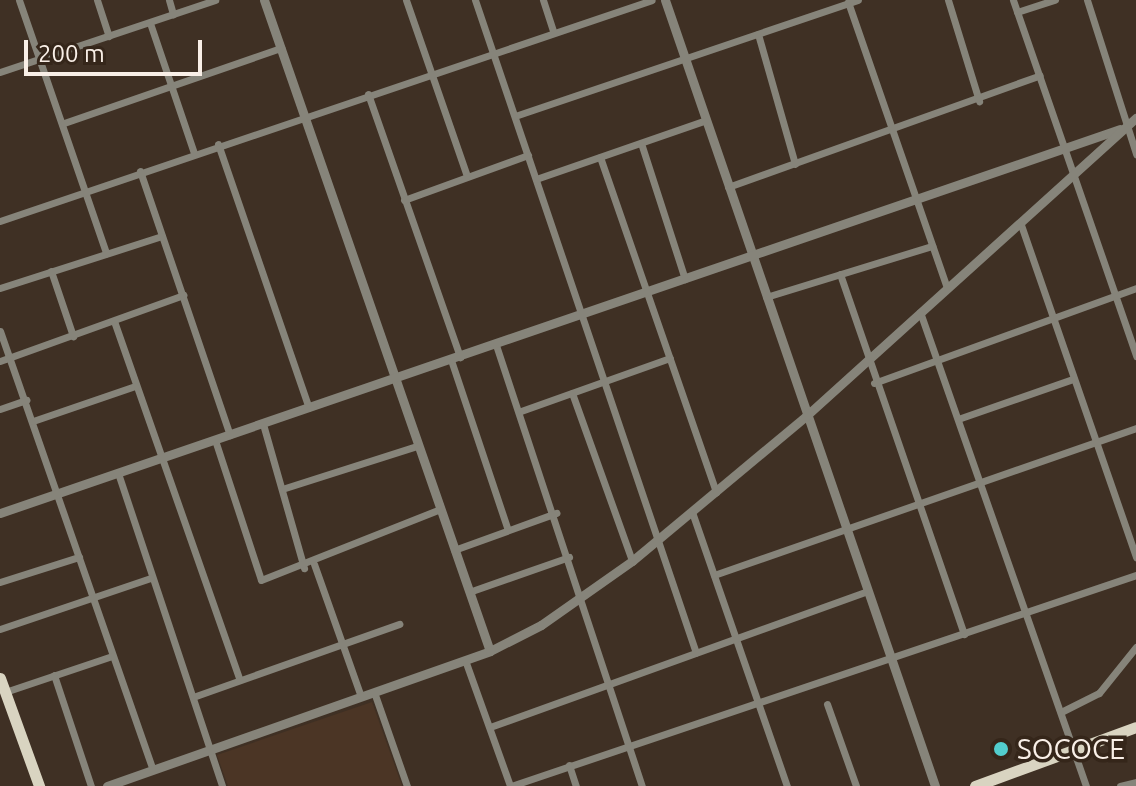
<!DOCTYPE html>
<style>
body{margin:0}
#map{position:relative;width:1136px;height:786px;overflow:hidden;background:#3f3024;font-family:Ubuntu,sans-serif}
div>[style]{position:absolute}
.built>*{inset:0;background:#4b3525}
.minor>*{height:7px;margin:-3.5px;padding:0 3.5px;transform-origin:3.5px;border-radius:3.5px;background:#86847a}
.tertiary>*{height:9px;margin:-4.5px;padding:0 4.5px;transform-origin:4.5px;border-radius:4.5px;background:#86847a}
.primary>*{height:11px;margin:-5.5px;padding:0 5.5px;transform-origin:5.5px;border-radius:5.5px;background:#d9d4c1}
.dots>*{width:22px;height:22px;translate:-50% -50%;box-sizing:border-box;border:4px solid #35261a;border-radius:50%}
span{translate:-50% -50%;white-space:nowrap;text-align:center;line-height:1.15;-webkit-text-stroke:7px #35261a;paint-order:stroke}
.poi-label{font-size:28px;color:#f9efe7}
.left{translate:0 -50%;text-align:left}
.scale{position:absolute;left:24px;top:40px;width:178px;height:36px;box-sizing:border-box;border:4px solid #f9efe7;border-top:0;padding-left:10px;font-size:24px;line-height:28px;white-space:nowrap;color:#f9efe7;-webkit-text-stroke:6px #35261a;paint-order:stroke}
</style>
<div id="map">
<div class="built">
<i style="clip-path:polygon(372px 702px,402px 786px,228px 786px,217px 755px)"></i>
</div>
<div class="minor">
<i style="left:19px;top:0;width:268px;rotate:71deg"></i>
<i style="left:97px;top:0;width:38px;rotate:72deg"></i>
<i style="left:169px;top:0;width:15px;rotate:74deg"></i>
<i style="left:406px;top:0;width:186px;rotate:70.9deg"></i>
<i style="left:475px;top:0;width:689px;rotate:71.3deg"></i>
<i style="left:543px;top:0;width:33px;rotate:72deg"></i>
<i style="left:948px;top:0;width:106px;rotate:72.9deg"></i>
<i style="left:1013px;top:0;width:377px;rotate:70.9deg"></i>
<i style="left:1087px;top:0;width:162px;rotate:72.3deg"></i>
<i style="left:848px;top:2px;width:303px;rotate:70.9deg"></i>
<i style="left:1017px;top:12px;width:40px;rotate:-18deg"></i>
<i style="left:150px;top:23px;width:137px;rotate:71.3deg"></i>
<i style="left:758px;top:34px;width:135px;rotate:74.1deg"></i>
<i style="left:0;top:72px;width:227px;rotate:-18.5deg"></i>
<i style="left:368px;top:94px;width:279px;rotate:70.7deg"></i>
<i style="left:515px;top:116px;width:362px;rotate:-18.7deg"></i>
<i style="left:64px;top:123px;width:230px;rotate:-19.1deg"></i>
<i style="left:641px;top:143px;width:143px;rotate:72.1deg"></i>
<i style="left:218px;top:144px;width:279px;rotate:71deg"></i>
<i style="left:600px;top:157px;width:355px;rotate:70.9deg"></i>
<i style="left:140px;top:171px;width:279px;rotate:71.2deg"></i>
<i style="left:536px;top:179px;width:180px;rotate:-19.1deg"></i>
<i style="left:728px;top:187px;width:331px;rotate:-19.7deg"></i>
<i style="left:404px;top:200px;width:132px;rotate:-19.9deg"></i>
<i style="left:0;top:221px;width:688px;rotate:-18.72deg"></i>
<i style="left:1020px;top:222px;width:355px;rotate:70.9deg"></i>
<i style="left:51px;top:271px;width:69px;rotate:71.3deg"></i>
<i style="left:840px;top:274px;width:381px;rotate:71deg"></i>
<i style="left:0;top:288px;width:170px;rotate:-17.8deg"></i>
<i style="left:766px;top:297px;width:174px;rotate:-17.1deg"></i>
<i style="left:920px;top:312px;width:502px;rotate:70.7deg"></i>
<i style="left:114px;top:321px;width:380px;rotate:70.7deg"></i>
<i style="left:0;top:331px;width:465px;rotate:70.8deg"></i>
<i style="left:496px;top:345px;width:465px;rotate:71.7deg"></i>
<i style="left:451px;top:360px;width:179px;rotate:71.5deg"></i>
<i style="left:0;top:361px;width:195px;rotate:-19.8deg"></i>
<i style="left:874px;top:383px;width:279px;rotate:-19.9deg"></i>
<i style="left:572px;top:393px;width:178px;rotate:70.3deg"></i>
<i style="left:0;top:409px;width:28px;rotate:-19deg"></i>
<i style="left:521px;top:411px;width:158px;rotate:-19.6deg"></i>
<i style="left:958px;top:419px;width:122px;rotate:-19.2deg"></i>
<i style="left:33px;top:421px;width:108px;rotate:-18.9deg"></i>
<i style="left:263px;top:424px;width:150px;rotate:74.1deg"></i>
<i style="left:215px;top:440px;width:147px;rotate:71.8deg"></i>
<i style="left:261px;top:580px;width:193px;rotate:-21.6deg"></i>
<i style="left:118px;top:473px;width:330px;rotate:71.6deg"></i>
<i style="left:282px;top:489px;width:142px;rotate:-17.7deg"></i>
<i style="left:692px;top:512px;width:290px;rotate:70.9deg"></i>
<i style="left:454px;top:550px;width:109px;rotate:-19.9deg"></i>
<i style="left:314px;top:564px;width:141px;rotate:70.5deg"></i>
<i style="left:714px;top:575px;width:447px;rotate:-19.2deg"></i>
<i style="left:0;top:582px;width:83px;rotate:-17.6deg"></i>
<i style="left:469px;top:592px;width:106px;rotate:-19.3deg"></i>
<i style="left:0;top:629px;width:159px;rotate:-18.7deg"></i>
<i style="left:465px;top:660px;width:134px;rotate:70.3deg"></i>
<i style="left:54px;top:675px;width:117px;rotate:71.6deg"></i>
<i style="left:5px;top:692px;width:113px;rotate:-18.6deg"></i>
<i style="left:374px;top:692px;width:100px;rotate:70.7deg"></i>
<i style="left:193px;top:697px;width:219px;rotate:-19.5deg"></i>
<i style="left:827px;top:704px;width:87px;rotate:70.5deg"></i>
<i style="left:1061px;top:712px;width:42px;rotate:-26.6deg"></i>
<i style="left:1099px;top:693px;width:59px;rotate:-51.2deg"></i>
<i style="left:490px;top:727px;width:400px;rotate:-19.8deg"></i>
<i style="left:569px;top:765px;width:22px;rotate:72deg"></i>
<i style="left:511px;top:786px;width:660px;rotate:-18.65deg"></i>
<i style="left:1120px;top:786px;width:16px;rotate:-14deg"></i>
</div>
<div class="tertiary">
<i style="left:264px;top:0;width:689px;rotate:70.86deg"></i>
<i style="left:665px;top:0;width:831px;rotate:71.04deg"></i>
<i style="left:0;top:513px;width:1184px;rotate:-18.92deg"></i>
<i style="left:107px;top:786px;width:406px;rotate:-19.4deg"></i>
<i style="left:490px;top:651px;width:57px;rotate:-27deg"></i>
<i style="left:541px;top:625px;width:111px;rotate:-35.1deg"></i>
<i style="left:632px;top:561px;width:226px;rotate:-39.8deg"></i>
<i style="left:806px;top:416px;width:445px;rotate:-42.1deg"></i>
</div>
<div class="primary">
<i style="left:0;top:678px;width:115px;rotate:70.1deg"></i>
<i style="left:975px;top:786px;width:171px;rotate:-20.1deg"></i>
</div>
<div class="dots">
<i style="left:1001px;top:749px;background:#52cdcd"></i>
</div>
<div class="poi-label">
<span class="left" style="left:1017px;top:749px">SOCOCE</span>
</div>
<div class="scale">200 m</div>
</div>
